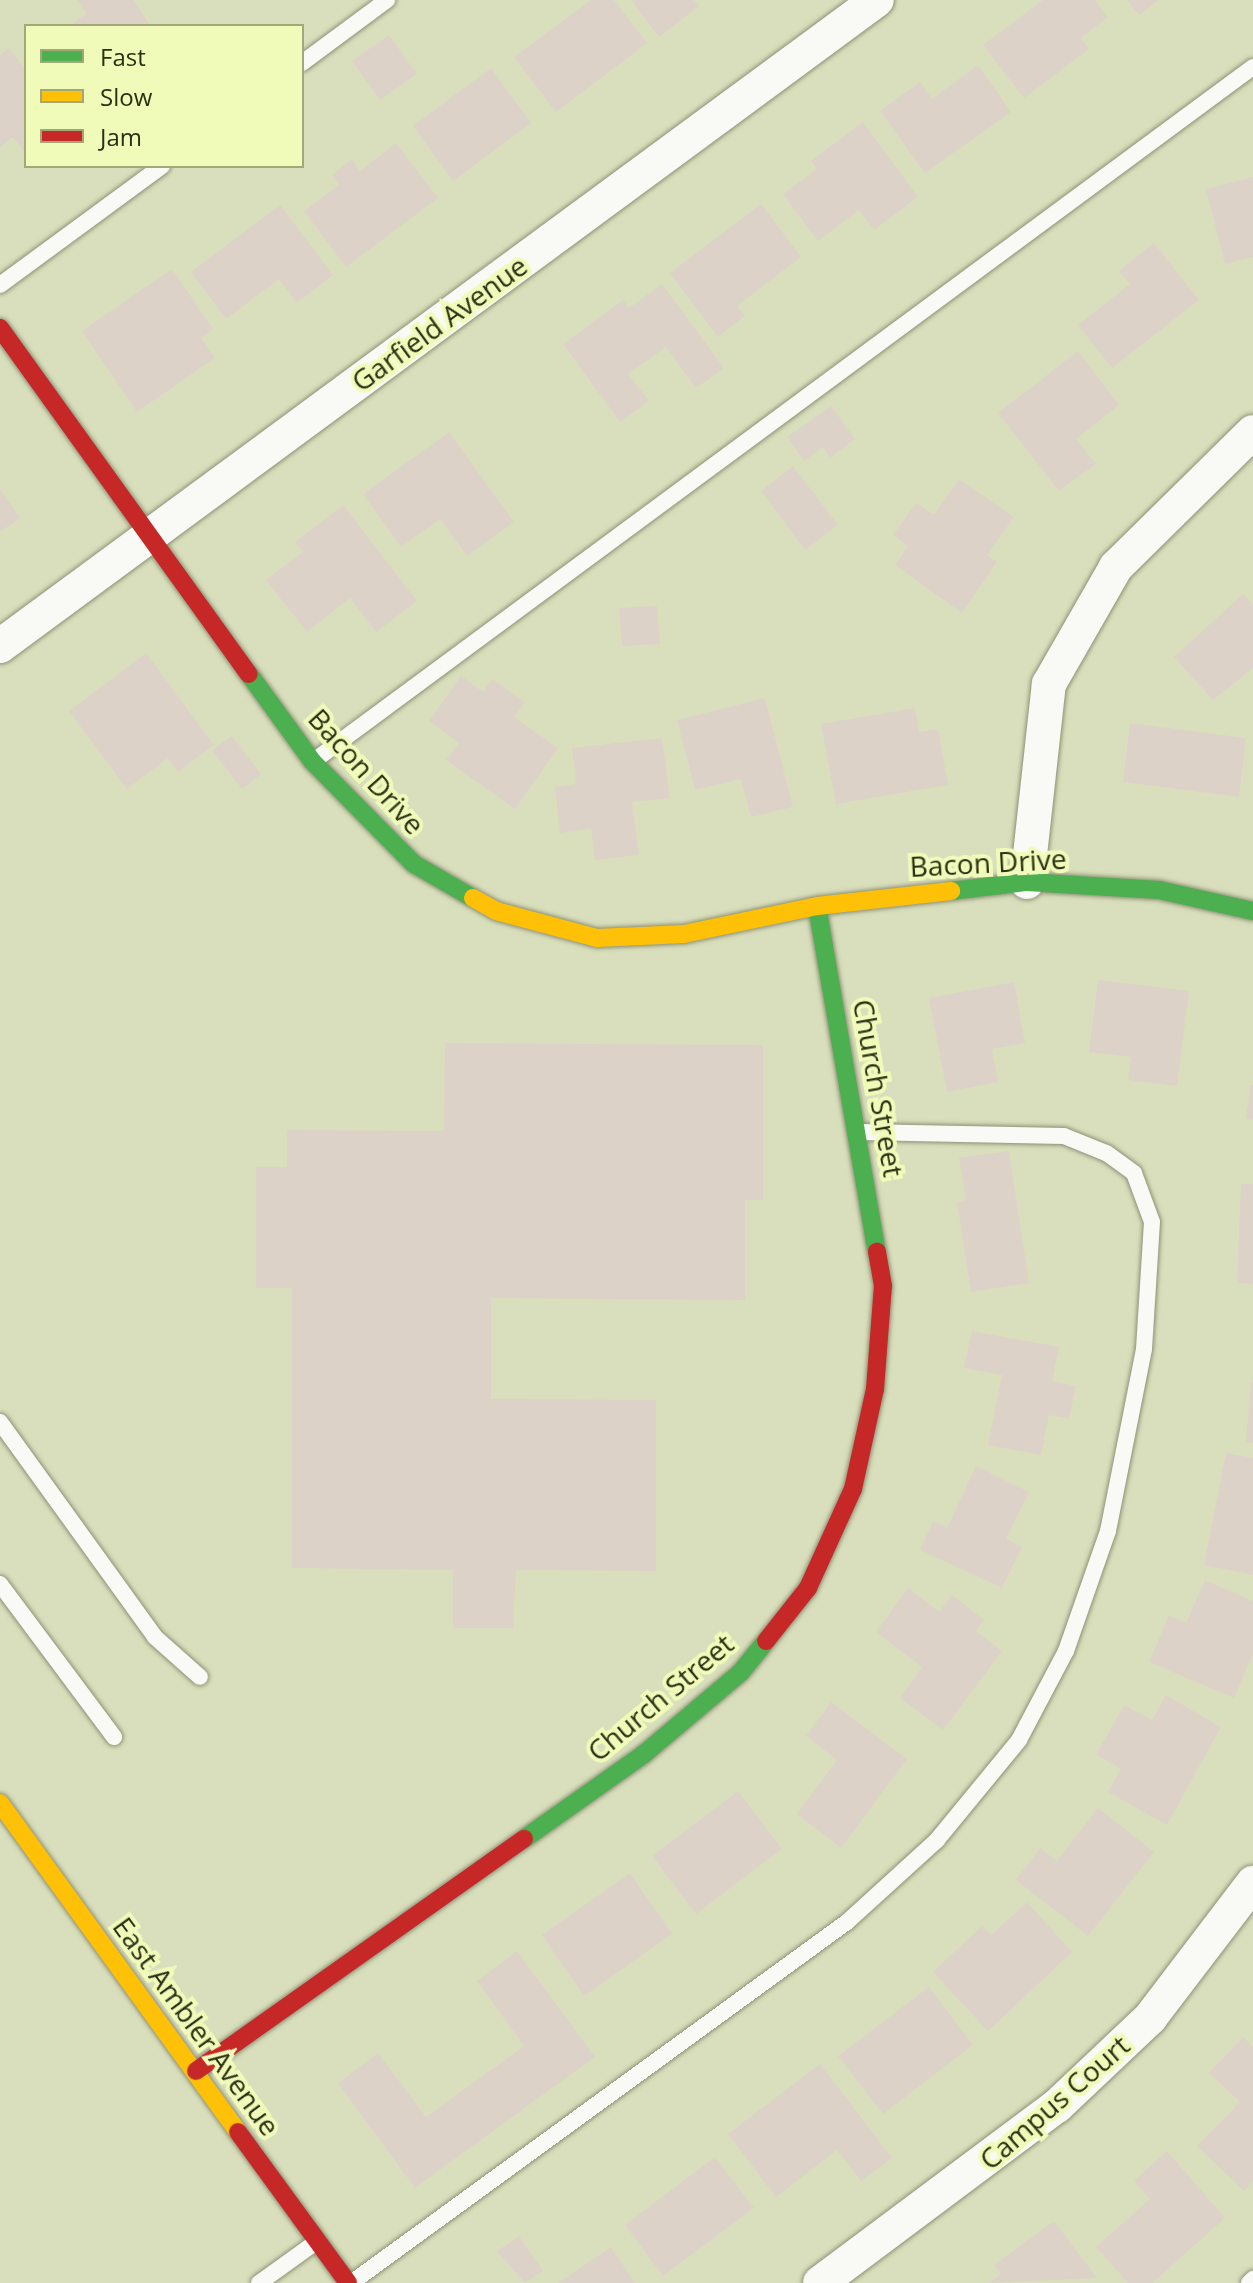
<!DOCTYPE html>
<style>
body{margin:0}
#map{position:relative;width:1253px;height:2283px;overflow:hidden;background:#d9dfbc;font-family:"Open Sans",sans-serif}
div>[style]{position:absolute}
.building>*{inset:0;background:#ddd2c7}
.roads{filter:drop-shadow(0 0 2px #8e9277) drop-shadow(0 0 2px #8e9277)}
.lane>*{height:16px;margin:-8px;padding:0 8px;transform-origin:8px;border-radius:8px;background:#f9faf5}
.street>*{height:34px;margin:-17px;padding:0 17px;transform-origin:17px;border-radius:17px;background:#f9faf5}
.fast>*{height:18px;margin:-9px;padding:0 9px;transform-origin:9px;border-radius:9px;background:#4caf50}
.slow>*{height:18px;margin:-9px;padding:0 9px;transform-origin:9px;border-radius:9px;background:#ffc107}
.jam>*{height:18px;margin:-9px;padding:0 9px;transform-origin:9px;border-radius:9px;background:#c62828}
span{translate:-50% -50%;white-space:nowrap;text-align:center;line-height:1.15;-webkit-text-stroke:8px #f1fbb9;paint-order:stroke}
.street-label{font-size:28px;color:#2b2f15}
.legend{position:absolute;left:24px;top:24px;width:280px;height:144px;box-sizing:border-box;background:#f1fbb9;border:2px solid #a2a977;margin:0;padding:10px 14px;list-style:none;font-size:24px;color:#2b2f15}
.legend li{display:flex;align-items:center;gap:16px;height:40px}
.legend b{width:40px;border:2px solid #a2a977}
</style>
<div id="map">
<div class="building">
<i style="clip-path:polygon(78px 0,133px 0,151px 26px,69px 26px,86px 14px)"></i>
<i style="clip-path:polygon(591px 0,614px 0,647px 43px,556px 112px,514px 57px)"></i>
<i style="clip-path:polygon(631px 0,694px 0,699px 6px,659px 37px)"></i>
<i style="clip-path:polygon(1043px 0,1095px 0,1108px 17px,1081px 38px,1089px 49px,1024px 98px,983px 45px)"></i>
<i style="clip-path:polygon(1127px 0,1159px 0,1139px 15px)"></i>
<i style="clip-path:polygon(389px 35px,417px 74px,380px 100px,352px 61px)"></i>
<i style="clip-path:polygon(9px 48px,26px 70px,26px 154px,13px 137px,0 147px,0 55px)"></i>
<i style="clip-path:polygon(978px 65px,1011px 112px,925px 173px,880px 111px,920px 82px,932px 99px)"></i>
<i style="clip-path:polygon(491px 68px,531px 123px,453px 181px,413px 126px)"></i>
<i style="clip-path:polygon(863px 122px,918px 197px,874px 230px,859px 210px,818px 241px,783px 194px,817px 169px,811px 161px)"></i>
<i style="clip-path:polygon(396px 143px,438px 198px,346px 267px,304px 211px,339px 185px,332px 175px,352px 159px,360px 171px)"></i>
<i style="clip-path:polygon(1253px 177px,1253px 257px,1225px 264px,1206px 189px)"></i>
<i style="clip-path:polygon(761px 204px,801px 257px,737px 306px,745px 316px,718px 337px,670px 273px)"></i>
<i style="clip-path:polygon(280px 205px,333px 275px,297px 303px,279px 279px,226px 319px,191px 272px)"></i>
<i style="clip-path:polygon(1154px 243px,1199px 300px,1112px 368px,1078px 325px,1130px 284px,1119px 271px)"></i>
<i style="clip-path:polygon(172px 269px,213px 329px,201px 338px,215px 358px,137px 412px,82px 331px)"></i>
<i style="clip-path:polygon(662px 284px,724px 368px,696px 388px,666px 347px,628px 374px,649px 401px,620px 422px,563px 344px,623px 300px,629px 308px)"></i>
<i style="clip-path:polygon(1078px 351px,1119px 405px,1076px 439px,1096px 464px,1059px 491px,998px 413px)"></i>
<i style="clip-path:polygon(831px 406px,855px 439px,830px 458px,823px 447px,804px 461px,787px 437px)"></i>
<i style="clip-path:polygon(449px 432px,514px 522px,467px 556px,440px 519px,401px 547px,363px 494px)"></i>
<i style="clip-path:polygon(793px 466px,838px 525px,805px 550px,761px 491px)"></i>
<i style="clip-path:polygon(959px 479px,1014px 517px,987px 555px,997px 562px,962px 613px,895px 565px,908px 546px,893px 535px,916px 503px,934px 515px)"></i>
<i style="clip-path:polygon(0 489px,20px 518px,0 532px)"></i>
<i style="clip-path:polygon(343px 505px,417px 601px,376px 632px,350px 598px,307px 632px,266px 580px,303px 552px,295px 542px)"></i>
<i style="clip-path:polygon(1243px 594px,1253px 605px,1253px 668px,1213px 700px,1174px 657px)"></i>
<i style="clip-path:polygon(657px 606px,660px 644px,622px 646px,619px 608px)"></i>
<i style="clip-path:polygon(146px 653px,214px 745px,178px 772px,168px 758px,127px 789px,69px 711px)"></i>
<i style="clip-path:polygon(461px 676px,483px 692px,492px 679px,525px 702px,514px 717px,558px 748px,515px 809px,446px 760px,459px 743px,429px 721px)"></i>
<i style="clip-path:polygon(765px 698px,793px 807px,751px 817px,741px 779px,695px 790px,677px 720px)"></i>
<i style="clip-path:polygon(915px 708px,919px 732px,938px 729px,948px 785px,836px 804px,821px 724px)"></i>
<i style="clip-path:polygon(1130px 723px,1246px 738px,1239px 797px,1123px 782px)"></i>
<i style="clip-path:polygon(232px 736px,261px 774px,242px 789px,212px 750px)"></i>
<i style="clip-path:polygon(662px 738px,670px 798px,632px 802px,639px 855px,595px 860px,591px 829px,560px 833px,555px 787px,576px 784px,572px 748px)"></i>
<i style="clip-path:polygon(1098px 980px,1189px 991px,1177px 1086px,1128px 1080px,1131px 1057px,1089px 1052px)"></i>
<i style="clip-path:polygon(1014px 982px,1025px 1043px,992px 1049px,998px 1082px,947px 1092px,929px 998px)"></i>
<i style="clip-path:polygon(445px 1043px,763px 1045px,763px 1200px,745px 1200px,745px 1300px,491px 1298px,491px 1399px,656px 1400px,656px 1571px,516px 1570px,513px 1628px,453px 1628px,453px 1570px,292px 1568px,292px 1288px,256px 1288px,256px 1167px,287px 1167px,287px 1130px,444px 1131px)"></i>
<i style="clip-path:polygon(1251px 1085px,1253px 1085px,1253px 1120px,1246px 1118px)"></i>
<i style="clip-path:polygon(1009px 1151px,1029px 1283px,971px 1292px,957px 1202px,966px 1200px,959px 1158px)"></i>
<i style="clip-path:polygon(1241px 1184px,1253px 1184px,1253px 1284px,1237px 1283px)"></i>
<i style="clip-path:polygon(972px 1331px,1059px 1347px,1052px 1381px,1076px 1386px,1069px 1419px,1049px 1415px,1041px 1455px,988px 1445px,1002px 1375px,964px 1368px)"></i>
<i style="clip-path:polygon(1251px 1382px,1253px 1382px,1253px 1443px,1246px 1442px)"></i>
<i style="clip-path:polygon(1226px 1453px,1253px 1458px,1253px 1575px,1204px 1565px)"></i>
<i style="clip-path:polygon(976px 1466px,1029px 1492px,1006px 1539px,1022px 1547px,1002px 1588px,920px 1550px,933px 1521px,947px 1528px)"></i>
<i style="clip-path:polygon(1205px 1580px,1253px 1601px,1253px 1654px,1234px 1698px,1149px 1662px,1169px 1615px,1186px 1623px)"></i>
<i style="clip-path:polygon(908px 1588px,939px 1612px,952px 1595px,984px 1620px,976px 1631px,1002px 1651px,943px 1730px,900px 1698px,922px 1667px,876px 1632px)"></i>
<i style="clip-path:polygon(1166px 1695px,1221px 1727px,1167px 1825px,1108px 1792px,1121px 1769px,1096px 1755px,1124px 1705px,1152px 1720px)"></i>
<i style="clip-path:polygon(831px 1702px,907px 1759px,841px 1848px,797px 1814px,837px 1760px,806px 1736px)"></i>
<i style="clip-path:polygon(738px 1791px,782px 1849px,696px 1914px,652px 1856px)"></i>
<i style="clip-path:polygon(1098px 1808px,1154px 1852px,1088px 1936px,1016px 1880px,1040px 1848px,1057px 1861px)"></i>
<i style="clip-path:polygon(630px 1873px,672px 1934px,584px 1996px,542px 1935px)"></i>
<i style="clip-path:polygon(1027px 1902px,1072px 1952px,988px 2031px,933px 1972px,982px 1926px,991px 1935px)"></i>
<i style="clip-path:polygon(517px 1951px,595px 2057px,415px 2188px,338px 2083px,378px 2053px,426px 2117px,524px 2046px,477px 1981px)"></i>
<i style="clip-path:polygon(929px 1987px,973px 2045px,883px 2114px,838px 2056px)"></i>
<i style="clip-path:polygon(1243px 2037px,1253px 2047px,1253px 2181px,1244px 2191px,1197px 2146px,1240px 2102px,1209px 2073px)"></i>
<i style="clip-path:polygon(820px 2064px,892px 2158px,861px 2181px,837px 2150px,776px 2197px,728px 2134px)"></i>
<i style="clip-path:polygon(1167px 2151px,1225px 2218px,1152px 2283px,1128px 2283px,1096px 2247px,1150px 2199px,1134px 2181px)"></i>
<i style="clip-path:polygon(715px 2157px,754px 2208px,663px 2276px,625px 2225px)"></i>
<i style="clip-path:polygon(1054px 2221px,1097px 2278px,989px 2283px,1001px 2274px,994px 2265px)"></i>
<i style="clip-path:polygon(519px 2236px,543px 2271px,525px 2283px,497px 2251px)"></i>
<i style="clip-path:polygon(611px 2247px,635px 2283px,558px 2283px)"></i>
</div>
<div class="roads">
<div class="lane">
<i style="left:302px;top:63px;width:106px;rotate:-36.5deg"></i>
<i style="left:0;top:285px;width:201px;rotate:-36.3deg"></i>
<i style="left:315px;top:760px;width:1166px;rotate:-36.46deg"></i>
<i style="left:0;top:1422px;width:265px;rotate:54.2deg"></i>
<i style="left:155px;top:1637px;width:60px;rotate:41.6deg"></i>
<i style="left:0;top:1584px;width:191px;rotate:53.3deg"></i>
<i style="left:259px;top:2283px;width:70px;rotate:-35.7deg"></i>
<i style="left:351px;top:2283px;width:613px;rotate:-36.05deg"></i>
<i style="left:847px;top:1922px;width:122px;rotate:-42.3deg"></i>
<i style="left:937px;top:1840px;width:129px;rotate:-50.6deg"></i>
<i style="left:1019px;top:1740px;width:101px;rotate:-62.2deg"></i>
<i style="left:1066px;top:1651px;width:127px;rotate:-70.7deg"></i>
<i style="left:1108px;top:1531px;width:186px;rotate:-78.8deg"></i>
<i style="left:1144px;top:1349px;width:127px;rotate:-86.4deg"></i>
<i style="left:1152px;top:1222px;width:52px;rotate:-110.2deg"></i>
<i style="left:1134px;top:1173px;width:34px;rotate:-144deg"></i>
<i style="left:1106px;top:1153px;width:45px;rotate:-158deg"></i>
<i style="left:1064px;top:1136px;width:204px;rotate:-178.9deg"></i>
<i style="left:1249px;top:2283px;width:6px;rotate:-45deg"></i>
</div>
<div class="street">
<i style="left:0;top:646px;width:1089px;rotate:-36.38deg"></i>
<i style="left:1027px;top:882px;width:199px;rotate:-83.7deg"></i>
<i style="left:1049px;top:684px;width:135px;rotate:-60.2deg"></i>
<i style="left:1116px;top:567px;width:192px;rotate:-44.6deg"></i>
<i style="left:820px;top:2283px;width:296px;rotate:-36.8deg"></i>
<i style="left:1057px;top:2106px;width:128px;rotate:-43.4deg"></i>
<i style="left:1150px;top:2018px;width:170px;rotate:-52.7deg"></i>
</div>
<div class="fast">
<i style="left:249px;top:674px;width:109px;rotate:54deg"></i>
<i style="left:313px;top:762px;width:144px;rotate:45.3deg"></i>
<i style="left:414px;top:864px;width:68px;rotate:30deg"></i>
<i style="left:951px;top:891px;width:77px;rotate:-6.8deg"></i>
<i style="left:1027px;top:882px;width:132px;rotate:3.5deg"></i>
<i style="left:1159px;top:890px;width:96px;rotate:12.6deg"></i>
<i style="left:817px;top:906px;width:351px;rotate:80.2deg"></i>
<i style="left:524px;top:1839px;width:147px;rotate:-35.3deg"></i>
<i style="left:644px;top:1754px;width:127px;rotate:-40.2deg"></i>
<i style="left:741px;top:1672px;width:40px;rotate:-51deg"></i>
</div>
<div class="slow">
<i style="left:473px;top:898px;width:26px;rotate:29deg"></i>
<i style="left:496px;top:911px;width:105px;rotate:15deg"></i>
<i style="left:597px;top:938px;width:87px;rotate:-2.6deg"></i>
<i style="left:684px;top:934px;width:136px;rotate:-11.9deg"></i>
<i style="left:817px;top:906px;width:135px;rotate:-6.4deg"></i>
<i style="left:0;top:1803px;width:406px;rotate:54.1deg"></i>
</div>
<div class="jam">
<i style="left:0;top:328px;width:426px;rotate:54.3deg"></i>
<i style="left:766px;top:1641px;width:68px;rotate:-51.6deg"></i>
<i style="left:808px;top:1588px;width:109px;rotate:-65.6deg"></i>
<i style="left:853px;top:1489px;width:102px;rotate:-77.6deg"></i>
<i style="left:875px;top:1389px;width:103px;rotate:-85.6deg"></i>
<i style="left:883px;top:1286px;width:35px;rotate:-100deg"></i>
<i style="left:196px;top:2071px;width:402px;rotate:-35.3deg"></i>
<i style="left:238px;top:2132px;width:187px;rotate:53.9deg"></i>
</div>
</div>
<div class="street-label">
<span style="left:439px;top:323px;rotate:-36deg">Garfield Avenue</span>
<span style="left:367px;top:771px;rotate:48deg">Bacon Drive</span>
<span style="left:988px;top:862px;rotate:-3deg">Bacon Drive</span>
<span style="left:879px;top:1088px;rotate:80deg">Church Street</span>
<span style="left:660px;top:1697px;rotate:-40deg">Church Street</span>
<span style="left:197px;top:2026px;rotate:54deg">East Ambler Avenue</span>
<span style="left:1054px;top:2102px;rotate:-41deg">Campus Court</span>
</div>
<ul class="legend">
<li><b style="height:10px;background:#4caf50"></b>Fast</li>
<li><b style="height:10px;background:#ffc107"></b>Slow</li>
<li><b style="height:10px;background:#c62828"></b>Jam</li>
</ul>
</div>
